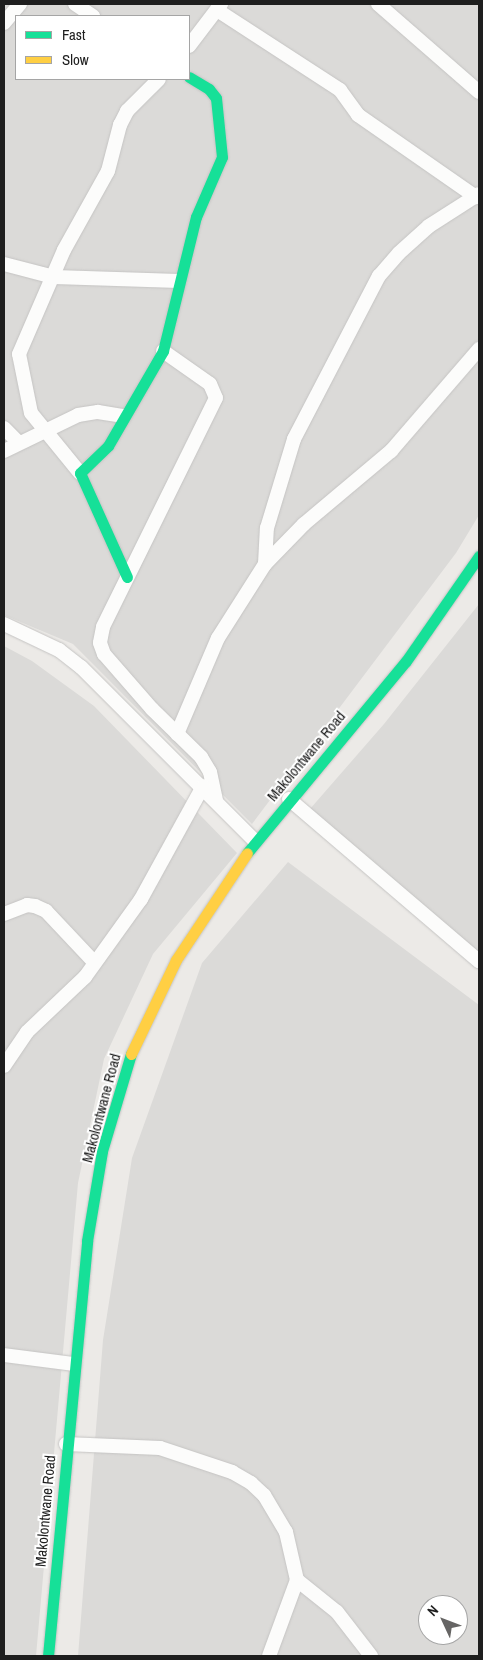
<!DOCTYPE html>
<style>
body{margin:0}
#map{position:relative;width:483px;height:1660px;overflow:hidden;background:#eceae7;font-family:"Archivo Narrow",sans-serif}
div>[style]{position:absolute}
.residential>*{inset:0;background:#dbdad8}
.roads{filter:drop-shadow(0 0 1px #c5c4c3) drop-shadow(0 0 1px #c5c4c3)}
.street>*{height:14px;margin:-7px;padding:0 7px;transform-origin:7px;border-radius:7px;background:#fcfcfb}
.fast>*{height:11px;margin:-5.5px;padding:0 5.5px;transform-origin:5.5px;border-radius:5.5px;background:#16e098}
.slow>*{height:11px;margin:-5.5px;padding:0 5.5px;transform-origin:5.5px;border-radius:5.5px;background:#ffcf43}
span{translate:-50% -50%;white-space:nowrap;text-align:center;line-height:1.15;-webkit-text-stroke:4px #fff;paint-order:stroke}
.street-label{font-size:15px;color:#1e1e1e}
.frame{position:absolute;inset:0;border:5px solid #1e1e1e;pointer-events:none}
.legend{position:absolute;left:15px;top:15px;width:175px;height:65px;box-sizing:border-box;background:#fff;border:1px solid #a5a5a5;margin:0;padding:6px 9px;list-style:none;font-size:15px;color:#1e1e1e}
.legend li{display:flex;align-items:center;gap:10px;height:25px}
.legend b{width:25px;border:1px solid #a5a5a5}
.north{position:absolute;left:418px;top:1595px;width:50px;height:50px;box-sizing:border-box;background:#fff;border:1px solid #a5a5a5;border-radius:50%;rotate:313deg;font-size:14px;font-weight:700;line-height:20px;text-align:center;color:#1e1e1e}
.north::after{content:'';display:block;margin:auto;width:18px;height:22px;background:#666564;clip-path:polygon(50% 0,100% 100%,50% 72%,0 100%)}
</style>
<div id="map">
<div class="residential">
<i style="clip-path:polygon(evenodd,4px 4px,479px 4px,479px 515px,456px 553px,252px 824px,73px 644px,4px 615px,4px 4px,16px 16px,189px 16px,189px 79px,16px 79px,16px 16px)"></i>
<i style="clip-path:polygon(479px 604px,479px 954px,310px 809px,384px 724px)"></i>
<i style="clip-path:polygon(4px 646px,32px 661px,94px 706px,237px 853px,153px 954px,104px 1059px,78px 1183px,36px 1656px,4px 1656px)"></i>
<i style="clip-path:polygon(evenodd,288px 862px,479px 1005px,479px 1656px,78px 1656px,103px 1340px,132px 1158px,202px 963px,288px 862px,428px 1605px,458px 1605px,458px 1635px,428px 1635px,428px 1605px)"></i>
</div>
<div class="roads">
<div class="street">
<i style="left:75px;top:4px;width:22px;rotate:34deg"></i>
<i style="left:378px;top:4px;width:134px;rotate:41.1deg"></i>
<i style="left:217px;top:10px;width:147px;rotate:33deg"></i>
<i style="left:340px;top:90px;width:31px;rotate:54deg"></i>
<i style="left:358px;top:115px;width:144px;rotate:34.8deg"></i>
<i style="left:4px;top:23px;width:25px;rotate:-50deg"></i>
<i style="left:189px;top:46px;width:53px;rotate:-52.7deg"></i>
<i style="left:4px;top:264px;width:52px;rotate:14.6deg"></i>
<i style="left:54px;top:277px;width:125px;rotate:1.8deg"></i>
<i style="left:163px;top:351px;width:57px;rotate:35.1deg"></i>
<i style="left:210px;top:384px;width:15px;rotate:67deg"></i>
<i style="left:216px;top:398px;width:255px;rotate:116.3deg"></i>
<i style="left:103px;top:627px;width:16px;rotate:101deg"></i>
<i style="left:100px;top:643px;width:12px;rotate:70deg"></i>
<i style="left:104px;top:654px;width:73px;rotate:48.9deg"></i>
<i style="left:152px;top:709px;width:69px;rotate:44.4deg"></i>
<i style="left:201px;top:757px;width:17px;rotate:59deg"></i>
<i style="left:210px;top:772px;width:29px;rotate:78deg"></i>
<i style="left:4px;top:428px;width:21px;rotate:45deg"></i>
<i style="left:4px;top:451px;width:82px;rotate:-25.9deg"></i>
<i style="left:78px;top:415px;width:20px;rotate:-9deg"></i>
<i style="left:98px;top:412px;width:26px;rotate:9deg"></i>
<i style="left:80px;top:473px;width:77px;rotate:-129.2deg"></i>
<i style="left:31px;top:413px;width:60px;rotate:-101.5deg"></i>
<i style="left:19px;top:354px;width:113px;rotate:-66.6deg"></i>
<i style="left:64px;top:250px;width:90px;rotate:-60.9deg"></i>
<i style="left:108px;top:171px;width:48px;rotate:-75.4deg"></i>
<i style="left:120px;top:125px;width:16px;rotate:-63deg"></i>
<i style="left:127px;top:111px;width:45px;rotate:-45deg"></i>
<i style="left:265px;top:564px;width:36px;rotate:-87deg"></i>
<i style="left:267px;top:528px;width:93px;rotate:-73.1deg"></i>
<i style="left:294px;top:439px;width:184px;rotate:-62.5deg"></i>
<i style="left:379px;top:276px;width:30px;rotate:-49deg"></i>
<i style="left:399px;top:253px;width:40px;rotate:-42deg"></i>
<i style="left:429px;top:226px;width:59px;rotate:-32.6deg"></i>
<i style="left:4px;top:624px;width:61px;rotate:25.3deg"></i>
<i style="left:59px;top:650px;width:28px;rotate:38deg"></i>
<i style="left:81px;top:667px;width:246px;rotate:45deg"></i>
<i style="left:177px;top:734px;width:104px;rotate:-66.9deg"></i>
<i style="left:218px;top:638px;width:88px;rotate:-57.6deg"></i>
<i style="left:265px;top:564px;width:56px;rotate:-45.7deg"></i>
<i style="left:304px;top:524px;width:114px;rotate:-40deg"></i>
<i style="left:391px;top:451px;width:135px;rotate:-49.2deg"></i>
<i style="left:289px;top:799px;width:250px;rotate:40.5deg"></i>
<i style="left:4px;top:914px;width:25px;rotate:-21deg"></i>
<i style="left:27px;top:905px;width:8px;rotate:7deg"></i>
<i style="left:35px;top:906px;width:12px;rotate:24deg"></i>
<i style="left:46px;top:911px;width:70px;rotate:46.7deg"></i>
<i style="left:4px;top:1066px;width:41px;rotate:-55.9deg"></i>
<i style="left:27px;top:1032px;width:80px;rotate:-43.5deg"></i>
<i style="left:85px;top:977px;width:96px;rotate:-54.3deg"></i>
<i style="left:141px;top:899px;width:129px;rotate:-61.2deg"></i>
<i style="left:4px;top:1355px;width:70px;rotate:7.4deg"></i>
<i style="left:66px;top:1444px;width:94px;rotate:2.4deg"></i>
<i style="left:160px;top:1448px;width:76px;rotate:18.4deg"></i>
<i style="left:232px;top:1472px;width:22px;rotate:30deg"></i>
<i style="left:251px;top:1483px;width:18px;rotate:43deg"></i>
<i style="left:264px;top:1495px;width:43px;rotate:59.3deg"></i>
<i style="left:286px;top:1532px;width:49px;rotate:77.1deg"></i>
<i style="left:297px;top:1580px;width:81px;rotate:110.2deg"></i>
<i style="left:297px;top:1580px;width:51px;rotate:38.7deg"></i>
<i style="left:337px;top:1612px;width:56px;rotate:52.3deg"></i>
</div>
<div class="fast">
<i style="left:127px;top:577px;width:114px;rotate:-114.3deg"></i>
<i style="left:80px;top:473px;width:39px;rotate:-44deg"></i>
<i style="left:108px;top:446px;width:110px;rotate:-59.9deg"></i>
<i style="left:163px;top:351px;width:138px;rotate:-76.2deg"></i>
<i style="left:196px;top:217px;width:65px;rotate:-66.6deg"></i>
<i style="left:222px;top:157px;width:59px;rotate:-95.8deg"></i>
<i style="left:216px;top:98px;width:11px;rotate:-128deg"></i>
<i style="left:209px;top:89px;width:23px;rotate:-149deg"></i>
<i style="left:247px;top:853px;width:249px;rotate:-50.4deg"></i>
<i style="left:406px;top:661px;width:128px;rotate:-55.2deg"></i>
<i style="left:48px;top:1656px;width:417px;rotate:-84.6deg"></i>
<i style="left:87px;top:1241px;width:91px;rotate:-80.5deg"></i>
<i style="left:102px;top:1151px;width:101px;rotate:-73.4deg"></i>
</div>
<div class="slow">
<i style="left:131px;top:1054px;width:104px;rotate:-64.4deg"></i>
<i style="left:176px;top:960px;width:128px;rotate:-56.4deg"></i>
</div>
</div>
<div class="street-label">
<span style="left:306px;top:756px;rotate:-50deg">Makolontwane Road</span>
<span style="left:101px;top:1108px;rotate:-75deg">Makolontwane Road</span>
<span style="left:45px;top:1511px;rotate:-85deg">Makolontwane Road</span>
</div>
<div class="frame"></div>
<ul class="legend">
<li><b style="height:6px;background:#16e098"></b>Fast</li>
<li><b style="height:6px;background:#ffcf43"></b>Slow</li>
</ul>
<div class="north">N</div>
</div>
